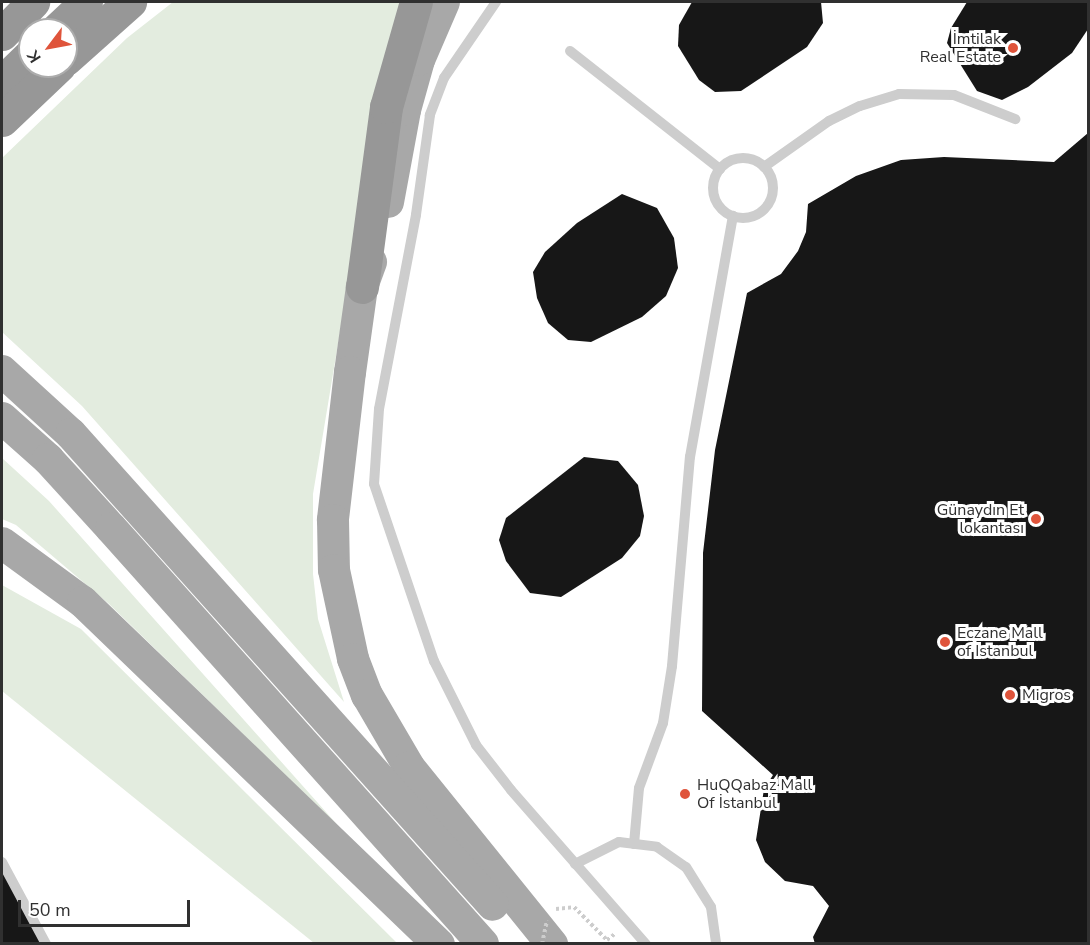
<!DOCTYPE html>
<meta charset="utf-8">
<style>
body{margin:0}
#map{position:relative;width:1090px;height:945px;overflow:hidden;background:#fff;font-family:"Nunito Sans",sans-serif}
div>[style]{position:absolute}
.green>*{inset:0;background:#e3ecdf}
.building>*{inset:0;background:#171717}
.path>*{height:4px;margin-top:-2px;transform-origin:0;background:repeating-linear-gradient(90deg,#cdcdcd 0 3px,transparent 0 6px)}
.lane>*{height:10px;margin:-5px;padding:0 5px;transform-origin:5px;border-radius:5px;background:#cdcdcd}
.lane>.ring{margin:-5px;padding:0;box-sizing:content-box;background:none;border:10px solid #cdcdcd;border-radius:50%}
.primary>*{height:32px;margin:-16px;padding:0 16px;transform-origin:16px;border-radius:16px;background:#a8a8a8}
.highway>*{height:33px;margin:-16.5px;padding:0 16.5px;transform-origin:16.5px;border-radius:16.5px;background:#979797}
.path-bridge>*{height:4px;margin-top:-2px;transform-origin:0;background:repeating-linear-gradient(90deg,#cdcdcd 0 3px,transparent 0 6px)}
.dots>*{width:16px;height:16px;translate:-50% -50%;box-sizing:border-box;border:3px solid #fff;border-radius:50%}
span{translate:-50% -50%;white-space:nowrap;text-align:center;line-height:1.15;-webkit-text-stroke:6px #fff;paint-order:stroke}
.poi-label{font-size:16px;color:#303030}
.right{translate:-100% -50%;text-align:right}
.left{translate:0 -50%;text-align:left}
.frame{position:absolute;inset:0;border:3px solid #303030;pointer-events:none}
.north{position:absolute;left:18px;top:18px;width:60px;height:60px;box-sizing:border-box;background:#fff;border:2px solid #acacac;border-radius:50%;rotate:238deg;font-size:16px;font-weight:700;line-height:24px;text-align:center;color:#303030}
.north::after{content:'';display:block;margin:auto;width:21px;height:27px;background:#df543b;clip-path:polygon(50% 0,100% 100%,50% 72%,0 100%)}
.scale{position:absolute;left:18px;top:900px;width:172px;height:27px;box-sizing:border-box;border:3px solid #303030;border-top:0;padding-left:8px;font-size:18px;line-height:21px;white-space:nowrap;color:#303030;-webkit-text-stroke:4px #fff;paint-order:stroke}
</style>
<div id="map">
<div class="green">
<i style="clip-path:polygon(173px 2px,404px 2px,344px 308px,313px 494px,313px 574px,318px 619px,344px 702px,82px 406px,2px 332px,2px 158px,127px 38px)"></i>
<i style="clip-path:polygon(2px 458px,49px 501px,342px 830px,109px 604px,16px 525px,2px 519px)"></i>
<i style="clip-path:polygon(2px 585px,81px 629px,397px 943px,314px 943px,2px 691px)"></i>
</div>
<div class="building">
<i style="clip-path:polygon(692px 2px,821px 2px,823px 23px,807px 47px,741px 91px,715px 92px,699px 80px,678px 46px,679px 25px)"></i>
<i style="clip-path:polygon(967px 2px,1087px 2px,1088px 29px,1072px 53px,1028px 87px,1002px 100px,977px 91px,947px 43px,951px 28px)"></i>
<i style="clip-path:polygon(1088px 133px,1088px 944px,815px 944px,813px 937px,829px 906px,813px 886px,785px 881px,765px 862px,756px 840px,764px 789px,773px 775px,702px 711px,703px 553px,715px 450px,747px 293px,781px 274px,798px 251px,806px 232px,808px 204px,856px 176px,901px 160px,944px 157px,1054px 162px)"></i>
<i style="clip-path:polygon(622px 194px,657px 208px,674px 238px,678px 268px,666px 296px,642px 317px,591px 342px,568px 340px,548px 323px,537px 298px,533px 272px,545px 252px,577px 223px)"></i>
<i style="clip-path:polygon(584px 457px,618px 461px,638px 485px,644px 516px,640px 536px,622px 558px,561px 597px,530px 593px,506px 561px,499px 540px,506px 518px)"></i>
<i style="clip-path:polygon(2px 869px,42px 944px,2px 944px)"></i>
</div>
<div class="path">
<i style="left:556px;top:909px;width:18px;rotate:-6deg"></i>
<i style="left:574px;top:907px;width:47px;rotate:45deg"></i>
<i style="left:607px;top:940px;width:11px;rotate:-38deg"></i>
</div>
<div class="lane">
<i style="left:496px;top:2px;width:92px;rotate:124.4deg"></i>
<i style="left:444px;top:78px;width:40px;rotate:111deg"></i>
<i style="left:430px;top:115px;width:101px;rotate:98deg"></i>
<i style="left:416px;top:215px;width:197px;rotate:100.8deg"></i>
<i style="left:379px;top:409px;width:75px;rotate:93.8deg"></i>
<i style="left:374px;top:484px;width:187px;rotate:71.3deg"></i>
<i style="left:434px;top:661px;width:94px;rotate:63.4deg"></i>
<i style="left:476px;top:745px;width:57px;rotate:52.1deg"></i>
<i style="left:511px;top:790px;width:205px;rotate:48.8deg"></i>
<i style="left:570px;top:51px;width:191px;rotate:38.2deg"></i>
<i class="ring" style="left:713px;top:158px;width:50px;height:50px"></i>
<i style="left:764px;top:167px;width:80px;rotate:-35.3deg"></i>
<i style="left:829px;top:121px;width:34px;rotate:-26deg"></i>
<i style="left:860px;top:106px;width:41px;rotate:-17.1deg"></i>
<i style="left:899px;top:94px;width:55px;rotate:1deg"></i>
<i style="left:954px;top:95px;width:66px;rotate:21.5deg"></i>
<i style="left:634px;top:844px;width:56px;rotate:-84.9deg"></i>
<i style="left:639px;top:788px;width:69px;rotate:-69.7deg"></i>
<i style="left:663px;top:723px;width:58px;rotate:-81deg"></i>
<i style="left:672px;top:666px;width:210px;rotate:-85.1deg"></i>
<i style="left:690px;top:457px;width:245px;rotate:-79.9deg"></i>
<i style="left:2px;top:862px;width:93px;rotate:61.8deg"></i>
<i style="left:575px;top:864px;width:49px;rotate:-26.6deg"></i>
<i style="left:619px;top:842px;width:38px;rotate:7deg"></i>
<i style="left:657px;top:847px;width:35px;rotate:35deg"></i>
<i style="left:686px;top:867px;width:47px;rotate:58deg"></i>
<i style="left:711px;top:907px;width:37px;rotate:82deg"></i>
</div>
<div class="primary">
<i style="left:388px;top:202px;width:94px;rotate:-79.5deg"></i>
<i style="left:405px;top:110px;width:52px;rotate:-74.4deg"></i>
<i style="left:419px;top:60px;width:63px;rotate:-66.7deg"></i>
<i style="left:371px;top:262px;width:27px;rotate:110deg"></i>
<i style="left:362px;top:287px;width:86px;rotate:98deg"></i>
<i style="left:350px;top:372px;width:149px;rotate:96.6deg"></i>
<i style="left:333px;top:520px;width:50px;rotate:88.9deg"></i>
<i style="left:334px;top:570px;width:91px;rotate:77.9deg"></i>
<i style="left:353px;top:659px;width:39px;rotate:69deg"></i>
<i style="left:367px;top:695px;width:83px;rotate:59.7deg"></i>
<i style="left:409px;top:767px;width:228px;rotate:51.1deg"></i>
<i style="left:2px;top:371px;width:93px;rotate:42.4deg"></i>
<i style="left:71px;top:434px;width:632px;rotate:48.14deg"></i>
<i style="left:2px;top:418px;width:62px;rotate:41.7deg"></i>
<i style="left:48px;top:459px;width:93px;rotate:47.6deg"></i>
<i style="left:111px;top:528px;width:558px;rotate:48.2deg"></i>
<i style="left:2px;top:543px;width:100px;rotate:36.1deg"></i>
<i style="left:83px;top:602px;width:494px;rotate:43.9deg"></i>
</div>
<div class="highway">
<i style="left:56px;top:30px;width:41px;rotate:-43deg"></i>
<i style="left:2px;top:34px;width:45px;rotate:-45.9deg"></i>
<i style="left:66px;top:59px;width:86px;rotate:-41.7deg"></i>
<i style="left:2px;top:82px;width:39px;rotate:-44deg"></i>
<i style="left:2px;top:120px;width:79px;rotate:-43.5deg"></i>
<i style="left:362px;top:287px;width:182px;rotate:-82.4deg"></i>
<i style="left:386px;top:107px;width:109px;rotate:-74.1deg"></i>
</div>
<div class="path-bridge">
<i style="left:542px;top:944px;width:24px;rotate:-78deg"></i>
</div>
<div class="dots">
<i style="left:1013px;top:48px;background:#df543b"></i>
<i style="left:1036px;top:519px;background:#df543b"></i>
<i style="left:945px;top:642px;background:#df543b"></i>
<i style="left:1010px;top:695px;background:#df543b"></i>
<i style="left:685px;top:794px;background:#df543b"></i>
</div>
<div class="poi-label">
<span class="right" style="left:1001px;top:48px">İmtilak<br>Real Estate</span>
<span class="right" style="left:1024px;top:519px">Günaydın Et<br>lokantası</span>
<span class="left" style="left:957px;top:642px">Eczane Mall<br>of Istanbul</span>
<span class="left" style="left:1022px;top:695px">Migros</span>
<span class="left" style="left:697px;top:794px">HuQQabaz Mall<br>Of İstanbul</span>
</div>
<div class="frame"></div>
<div class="north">K</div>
<div class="scale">50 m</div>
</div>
